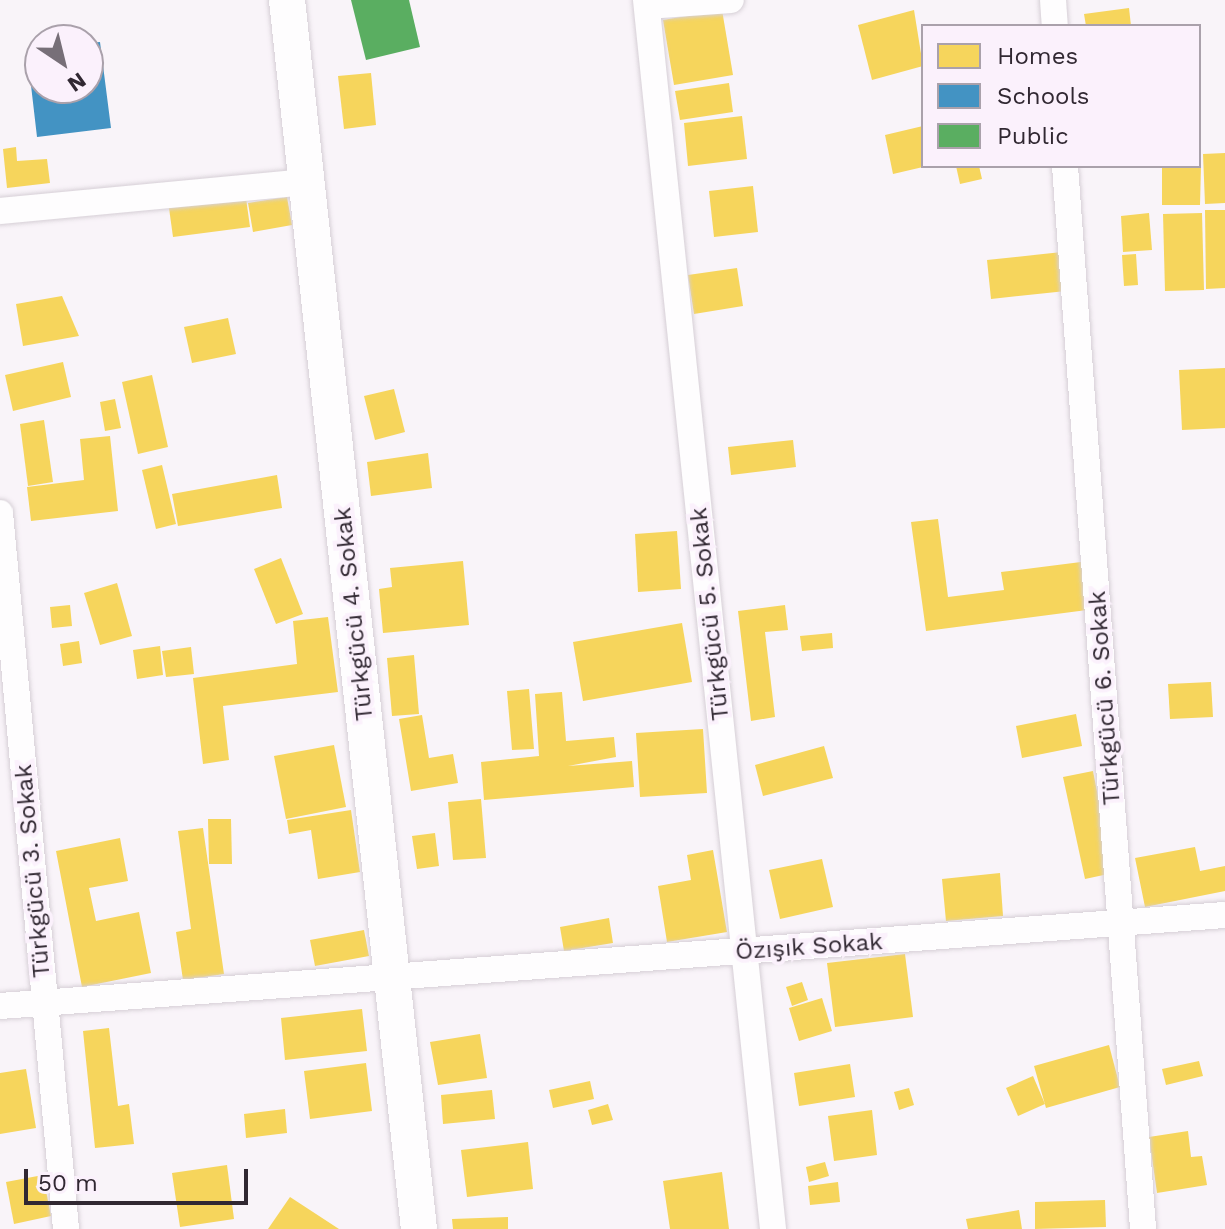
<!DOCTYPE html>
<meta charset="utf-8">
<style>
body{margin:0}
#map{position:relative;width:1225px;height:1229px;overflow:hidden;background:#f9f4f9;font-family:"Work Sans",sans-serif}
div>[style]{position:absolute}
.homes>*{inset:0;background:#f6d55c}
.schools>*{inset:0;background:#4393c3}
.public>*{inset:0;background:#5aae61}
.roads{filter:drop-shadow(0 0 2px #d6cfd6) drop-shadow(0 0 2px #d6cfd6)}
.minor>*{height:26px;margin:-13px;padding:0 13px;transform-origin:13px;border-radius:13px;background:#fefdfe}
.secondary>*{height:36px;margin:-18px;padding:0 18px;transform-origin:18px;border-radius:18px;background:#fefdfe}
span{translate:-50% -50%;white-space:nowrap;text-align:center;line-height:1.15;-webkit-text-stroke:8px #fbf1fc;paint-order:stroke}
.street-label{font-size:24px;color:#312832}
.legend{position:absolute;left:921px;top:24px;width:280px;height:144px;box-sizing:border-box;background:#fbf1fc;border:2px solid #aaa1ab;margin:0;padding:10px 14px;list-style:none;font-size:24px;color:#312832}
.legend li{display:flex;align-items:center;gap:16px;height:40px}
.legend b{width:40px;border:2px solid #aaa1ab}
.north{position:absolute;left:24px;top:24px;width:80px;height:80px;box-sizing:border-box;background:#fbf1fc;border:2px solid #aaa1ab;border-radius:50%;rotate:145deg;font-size:22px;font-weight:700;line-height:32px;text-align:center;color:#312832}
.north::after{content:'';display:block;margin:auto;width:28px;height:36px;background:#776f78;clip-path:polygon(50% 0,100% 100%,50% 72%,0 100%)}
.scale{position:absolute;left:24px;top:1169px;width:224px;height:36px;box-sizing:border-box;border:4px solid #312832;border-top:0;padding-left:10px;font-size:24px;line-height:28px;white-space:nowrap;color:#312832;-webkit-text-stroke:6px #fbf1fc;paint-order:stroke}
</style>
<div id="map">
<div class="homes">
<i style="clip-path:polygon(1129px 8px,1131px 26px,1086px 26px,1084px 14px)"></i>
<i style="clip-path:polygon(722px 10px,733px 75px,674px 85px,663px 20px)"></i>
<i style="clip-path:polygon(914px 10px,923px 66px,872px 80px,858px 25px)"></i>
<i style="clip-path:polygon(371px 73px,376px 125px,344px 129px,338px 76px)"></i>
<i style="clip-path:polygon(729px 83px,733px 112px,680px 120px,675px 91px)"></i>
<i style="clip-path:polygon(742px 116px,747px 159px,688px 166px,684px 123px)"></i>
<i style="clip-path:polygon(923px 126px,923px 167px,893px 174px,885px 135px)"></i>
<i style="clip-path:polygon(16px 147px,17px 161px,47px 159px,50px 183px,7px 188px,3px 149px)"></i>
<i style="clip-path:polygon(1225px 153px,1225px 203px,1205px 204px,1203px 154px)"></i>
<i style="clip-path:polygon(956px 166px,979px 166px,982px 179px,960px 184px)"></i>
<i style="clip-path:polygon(1162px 166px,1201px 166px,1200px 205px,1162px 205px)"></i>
<i style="clip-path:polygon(753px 186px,758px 232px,714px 237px,709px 191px)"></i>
<i style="clip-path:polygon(287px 197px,292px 225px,253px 232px,248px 203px)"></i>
<i style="clip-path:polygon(246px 198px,250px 227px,173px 237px,169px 208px)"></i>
<i style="clip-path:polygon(1205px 210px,1225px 210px,1225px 288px,1206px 289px)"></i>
<i style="clip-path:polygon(1149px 213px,1152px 250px,1123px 252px,1121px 216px)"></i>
<i style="clip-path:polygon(1202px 213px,1204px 290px,1165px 291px,1163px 214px)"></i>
<i style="clip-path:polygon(1062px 252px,1066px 291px,991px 299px,987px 260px)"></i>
<i style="clip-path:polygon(1136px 254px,1138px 285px,1124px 286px,1122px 255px)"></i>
<i style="clip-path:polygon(737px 268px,743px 306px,694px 314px,688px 275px)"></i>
<i style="clip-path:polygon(62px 296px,79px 336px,23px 346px,16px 304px)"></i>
<i style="clip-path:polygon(228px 318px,236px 354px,192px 363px,184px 327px)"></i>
<i style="clip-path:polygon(63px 362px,71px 397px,13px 411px,5px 375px)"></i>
<i style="clip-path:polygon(1225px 368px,1225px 428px,1182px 430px,1179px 370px)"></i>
<i style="clip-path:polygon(152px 375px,168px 447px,138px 454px,122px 382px)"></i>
<i style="clip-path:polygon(394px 389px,405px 432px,375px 440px,364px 396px)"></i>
<i style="clip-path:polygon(115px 399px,121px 428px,105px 431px,100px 402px)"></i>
<i style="clip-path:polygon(44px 420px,53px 482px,28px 486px,20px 424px)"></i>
<i style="clip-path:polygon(110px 436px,118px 511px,31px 521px,27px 487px,84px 480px,80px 439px)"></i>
<i style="clip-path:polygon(793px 440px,796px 467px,731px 475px,728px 447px)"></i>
<i style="clip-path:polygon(428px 453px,432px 488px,371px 496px,367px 462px)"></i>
<i style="clip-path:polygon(162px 465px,176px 524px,156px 529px,142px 470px)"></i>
<i style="clip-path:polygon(277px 475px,282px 508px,178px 526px,172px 494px)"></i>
<i style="clip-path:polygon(938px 519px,948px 597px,1004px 590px,1001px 572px,1081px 562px,1087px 610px,926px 631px,911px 522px)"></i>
<i style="clip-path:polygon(677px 531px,681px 589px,638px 592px,635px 534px)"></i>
<i style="clip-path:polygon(281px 558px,303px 614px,276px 624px,254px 569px)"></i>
<i style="clip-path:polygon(463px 561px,469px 625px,383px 633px,379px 589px,392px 587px,390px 568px)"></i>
<i style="clip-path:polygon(117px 583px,132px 636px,100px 645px,84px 593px)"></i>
<i style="clip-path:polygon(70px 605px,72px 626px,52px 628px,50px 607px)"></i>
<i style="clip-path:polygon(785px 605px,788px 630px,765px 632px,775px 717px,751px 721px,738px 611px)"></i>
<i style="clip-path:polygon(328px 617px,338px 692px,223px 706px,229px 760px,203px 764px,193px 678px,297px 664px,293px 621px)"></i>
<i style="clip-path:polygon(682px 623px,692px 682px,583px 701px,573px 642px)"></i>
<i style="clip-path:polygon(832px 633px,833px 648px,802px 651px,800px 636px)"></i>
<i style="clip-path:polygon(79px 641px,82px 663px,63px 666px,60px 644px)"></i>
<i style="clip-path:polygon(160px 646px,163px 675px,137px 679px,133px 650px)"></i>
<i style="clip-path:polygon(191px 647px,194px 674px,166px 677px,162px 651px)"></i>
<i style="clip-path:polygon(414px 655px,419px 714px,392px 716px,387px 658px)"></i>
<i style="clip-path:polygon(1211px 682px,1213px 717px,1170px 719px,1168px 684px)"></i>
<i style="clip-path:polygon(529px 689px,534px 749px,512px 750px,507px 691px)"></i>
<i style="clip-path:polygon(562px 692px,566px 741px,614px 737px,616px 757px,568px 766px,632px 761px,634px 787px,484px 800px,481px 762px,539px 756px,535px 694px)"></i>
<i style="clip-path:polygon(1076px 714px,1082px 746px,1022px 758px,1016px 726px)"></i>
<i style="clip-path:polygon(422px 715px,429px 758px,453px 754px,458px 783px,411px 791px,399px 719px)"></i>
<i style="clip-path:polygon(703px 729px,707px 793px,640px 797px,636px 733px)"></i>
<i style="clip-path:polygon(334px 745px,346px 807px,286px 819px,274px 756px)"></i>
<i style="clip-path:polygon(824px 746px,833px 778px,763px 796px,755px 765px)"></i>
<i style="clip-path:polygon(1093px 771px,1113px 873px,1085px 879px,1063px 777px)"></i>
<i style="clip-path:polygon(481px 799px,486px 858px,453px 860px,448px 802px)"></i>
<i style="clip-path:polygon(351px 810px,360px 872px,318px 879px,311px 830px,289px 834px,287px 820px)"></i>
<i style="clip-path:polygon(208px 819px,231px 819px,232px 864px,209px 864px)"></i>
<i style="clip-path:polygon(203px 828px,224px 974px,183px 980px,176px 932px,191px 929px,178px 831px)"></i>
<i style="clip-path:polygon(435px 833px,439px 866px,417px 869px,412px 836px)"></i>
<i style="clip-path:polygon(120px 838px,128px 881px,89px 888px,96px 921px,139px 912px,151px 973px,82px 987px,56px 851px)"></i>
<i style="clip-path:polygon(1195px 847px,1200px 871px,1225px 866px,1225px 891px,1145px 907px,1135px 858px)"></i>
<i style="clip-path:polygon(713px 850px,727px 932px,667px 942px,658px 886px,691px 880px,687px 855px)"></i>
<i style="clip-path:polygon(822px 859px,833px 907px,780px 919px,769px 870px)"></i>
<i style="clip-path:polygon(1000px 873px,1003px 916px,946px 921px,942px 879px)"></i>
<i style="clip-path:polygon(609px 918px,613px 943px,564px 951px,560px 927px)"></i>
<i style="clip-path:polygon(364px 930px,369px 956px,315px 966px,310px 940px)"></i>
<i style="clip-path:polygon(905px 954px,913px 1017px,835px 1027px,827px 963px)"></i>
<i style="clip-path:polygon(802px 982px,808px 1000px,792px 1006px,786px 987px)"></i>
<i style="clip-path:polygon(822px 998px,832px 1031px,799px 1041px,789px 1008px)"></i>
<i style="clip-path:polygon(362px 1009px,367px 1051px,285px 1060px,281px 1018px)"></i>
<i style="clip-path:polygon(109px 1028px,118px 1106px,129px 1104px,134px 1144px,95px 1148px,83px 1031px)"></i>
<i style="clip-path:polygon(480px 1034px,487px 1078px,438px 1085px,430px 1042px)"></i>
<i style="clip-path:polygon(1109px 1045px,1120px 1087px,1046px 1108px,1034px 1066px)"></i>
<i style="clip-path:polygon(1199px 1061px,1203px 1076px,1166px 1085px,1162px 1069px)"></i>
<i style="clip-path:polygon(366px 1063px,372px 1111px,310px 1119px,304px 1071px)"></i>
<i style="clip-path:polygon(850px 1064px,855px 1097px,799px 1106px,794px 1073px)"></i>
<i style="clip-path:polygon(26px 1069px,36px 1128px,0 1134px,0 1073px)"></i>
<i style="clip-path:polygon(1033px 1076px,1045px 1104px,1018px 1116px,1006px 1088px)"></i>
<i style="clip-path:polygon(590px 1081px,594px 1099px,553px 1108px,549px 1090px)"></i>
<i style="clip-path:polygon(909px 1088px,914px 1105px,899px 1110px,894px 1092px)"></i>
<i style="clip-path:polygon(492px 1090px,495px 1119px,443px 1124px,441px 1095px)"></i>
<i style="clip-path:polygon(608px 1104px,613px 1120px,592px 1125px,588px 1110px)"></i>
<i style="clip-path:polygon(285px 1109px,287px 1133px,246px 1138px,244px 1114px)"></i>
<i style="clip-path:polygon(872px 1110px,877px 1155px,834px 1161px,828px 1116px)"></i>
<i style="clip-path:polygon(1188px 1131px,1191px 1157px,1202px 1156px,1207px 1185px,1157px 1193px,1149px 1137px)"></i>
<i style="clip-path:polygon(528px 1142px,533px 1189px,467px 1197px,461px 1150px)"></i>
<i style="clip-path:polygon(825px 1162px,829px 1176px,809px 1182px,806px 1167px)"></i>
<i style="clip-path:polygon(227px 1165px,234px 1219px,180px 1227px,172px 1173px)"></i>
<i style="clip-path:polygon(722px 1172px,729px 1229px,670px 1229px,663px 1181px)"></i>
<i style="clip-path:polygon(43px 1175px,51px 1216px,14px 1224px,6px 1182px)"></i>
<i style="clip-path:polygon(838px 1182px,840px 1202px,810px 1205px,808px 1186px)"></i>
<i style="clip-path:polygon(290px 1197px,339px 1229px,268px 1229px)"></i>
<i style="clip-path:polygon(1105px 1200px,1106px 1227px,1035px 1229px,1035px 1202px)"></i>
<i style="clip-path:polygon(1019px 1210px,1022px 1229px,968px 1229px,966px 1219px)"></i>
<i style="clip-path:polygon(508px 1217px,508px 1229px,453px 1229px,452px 1219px)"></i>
</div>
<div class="schools">
<i style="clip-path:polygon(100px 42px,111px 128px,37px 137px,27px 51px,40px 49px,40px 88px,88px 88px,88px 43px)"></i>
</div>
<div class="public">
<i style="clip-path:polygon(351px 0,409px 0,420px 47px,366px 60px)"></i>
</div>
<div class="roads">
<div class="minor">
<i style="left:646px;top:0;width:1236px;rotate:84.1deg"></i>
<i style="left:1053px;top:0;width:26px;rotate:86deg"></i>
<i style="left:647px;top:6px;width:84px;rotate:-4.1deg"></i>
<i style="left:1065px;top:166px;width:1066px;rotate:85.8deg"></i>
<i style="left:0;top:211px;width:308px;rotate:-5.4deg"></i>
<i style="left:0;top:513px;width:719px;rotate:84.73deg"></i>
<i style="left:0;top:1006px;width:1228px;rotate:-4.25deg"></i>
</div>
<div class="secondary">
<i style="left:287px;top:0;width:1236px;rotate:83.87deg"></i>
</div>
</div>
<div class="street-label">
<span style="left:354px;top:614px;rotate:-96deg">Türkgücü 4. Sokak</span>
<span style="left:710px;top:614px;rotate:-96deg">Türkgücü 5. Sokak</span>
<span style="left:1105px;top:698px;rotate:-94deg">Türkgücü 6. Sokak</span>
<span style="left:33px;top:871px;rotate:-95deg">Türkgücü 3. Sokak</span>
<span style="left:809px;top:947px;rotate:-4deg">Özışık Sokak</span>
</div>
<ul class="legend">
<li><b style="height:22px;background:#f6d55c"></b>Homes</li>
<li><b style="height:22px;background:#4393c3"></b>Schools</li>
<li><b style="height:22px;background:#5aae61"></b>Public</li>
</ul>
<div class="north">N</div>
<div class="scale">50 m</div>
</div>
